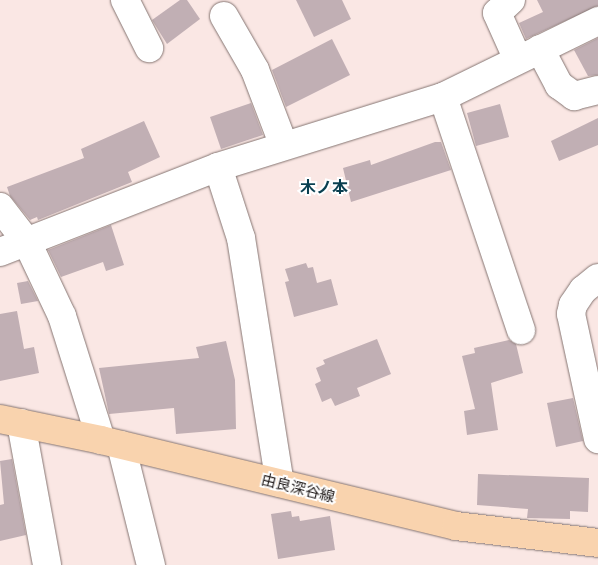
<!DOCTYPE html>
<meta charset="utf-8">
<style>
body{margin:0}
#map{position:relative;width:598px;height:565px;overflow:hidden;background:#fae7e4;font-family:"Source Serif 4","Noto Sans JP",serif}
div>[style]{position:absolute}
.building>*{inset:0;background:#c1afb4}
.roads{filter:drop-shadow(0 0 1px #857572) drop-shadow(0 0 1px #857572)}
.minor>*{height:28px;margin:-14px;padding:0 14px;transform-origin:14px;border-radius:14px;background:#fff}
.major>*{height:28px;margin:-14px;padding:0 14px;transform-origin:14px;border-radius:14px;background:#f9d3ae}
span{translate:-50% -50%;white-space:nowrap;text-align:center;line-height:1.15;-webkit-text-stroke:4px #fff;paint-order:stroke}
.street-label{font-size:15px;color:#272120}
.neighbourhood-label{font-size:16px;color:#093f50;font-weight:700}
</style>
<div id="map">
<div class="building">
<i style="clip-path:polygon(180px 0,187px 0,200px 19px,167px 44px,152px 20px)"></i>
<i style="clip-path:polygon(296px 0,342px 0,351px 19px,314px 37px)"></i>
<i style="clip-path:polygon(537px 0,598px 0,598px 6px,526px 39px,519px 23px,543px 12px)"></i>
<i style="clip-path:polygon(598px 38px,598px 75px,588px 76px,574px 50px)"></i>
<i style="clip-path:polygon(332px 39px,350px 75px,286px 107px,272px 70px)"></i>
<i style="clip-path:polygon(251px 103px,263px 135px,221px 149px,210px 117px)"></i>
<i style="clip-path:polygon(500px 104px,509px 137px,476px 146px,467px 113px)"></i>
<i style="clip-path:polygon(598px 118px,598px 145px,559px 161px,551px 141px)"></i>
<i style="clip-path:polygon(144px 121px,160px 157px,128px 172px,132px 182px,38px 220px,37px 217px,30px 220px,10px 196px,7px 187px,84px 158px,81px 149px)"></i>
<i style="clip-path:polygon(435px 142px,441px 142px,451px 170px,351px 202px,343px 168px,370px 160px,371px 165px)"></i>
<i style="clip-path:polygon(111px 225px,124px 265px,106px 271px,103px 262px,61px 277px,48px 250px)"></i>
<i style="clip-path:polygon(306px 263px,308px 268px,313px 267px,317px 283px,331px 279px,338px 305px,294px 317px,285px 282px,289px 281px,285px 269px)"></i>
<i style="clip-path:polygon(28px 281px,38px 301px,21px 304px,17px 283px)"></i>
<i style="clip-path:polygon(17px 311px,24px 349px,34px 347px,39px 373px,0 381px,0 314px)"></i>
<i style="clip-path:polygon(377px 339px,391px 374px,357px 388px,360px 396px,335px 406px,331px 398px,322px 402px,315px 384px,321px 381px,316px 368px,325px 364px,323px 360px)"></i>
<i style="clip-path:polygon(509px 340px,516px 344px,523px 373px,491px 383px,498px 430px,467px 435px,464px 411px,475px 409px,462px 356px,475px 353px,474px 348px)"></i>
<i style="clip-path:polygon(226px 341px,235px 380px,236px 429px,176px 434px,174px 408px,109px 414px,99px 368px,199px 358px,196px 347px)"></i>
<i style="clip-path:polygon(573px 398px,583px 441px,556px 447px,547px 403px)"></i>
<i style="clip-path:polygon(12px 459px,26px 535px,0 541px,0 505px,4px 504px,0 461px)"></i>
<i style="clip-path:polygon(478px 474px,589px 478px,588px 512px,570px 511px,570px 519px,527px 518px,528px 509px,477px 505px)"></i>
<i style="clip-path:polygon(291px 511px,292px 517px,299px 516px,300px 521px,330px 516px,335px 550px,278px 559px,271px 514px)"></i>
</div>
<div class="roads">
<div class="minor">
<i style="left:125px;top:0;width:54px;rotate:63.4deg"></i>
<i style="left:511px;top:0;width:19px;rotate:137deg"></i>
<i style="left:497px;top:13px;width:51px;rotate:65.9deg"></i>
<i style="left:224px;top:16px;width:62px;rotate:60.1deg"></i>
<i style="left:255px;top:70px;width:81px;rotate:69.1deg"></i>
<i style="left:540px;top:49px;width:41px;rotate:62.2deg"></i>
<i style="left:559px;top:85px;width:19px;rotate:36deg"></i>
<i style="left:574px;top:96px;width:25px;rotate:-14deg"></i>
<i style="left:443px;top:97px;width:246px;rotate:71.5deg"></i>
<i style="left:218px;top:167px;width:75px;rotate:72.1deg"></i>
<i style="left:241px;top:238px;width:248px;rotate:81deg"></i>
<i style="left:0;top:207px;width:44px;rotate:52.4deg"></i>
<i style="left:27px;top:242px;width:82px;rotate:64.7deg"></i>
<i style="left:62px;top:316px;width:130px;rotate:72.5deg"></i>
<i style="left:0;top:252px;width:234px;rotate:-21.3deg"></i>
<i style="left:218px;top:167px;width:236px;rotate:-17.3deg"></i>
<i style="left:443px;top:97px;width:173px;rotate:-26.1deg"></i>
<i style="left:598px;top:278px;width:19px;rotate:141deg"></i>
<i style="left:583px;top:290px;width:18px;rotate:124deg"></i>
<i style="left:573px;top:305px;width:9px;rotate:103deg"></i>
<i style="left:571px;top:314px;width:128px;rotate:77.8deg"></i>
<i style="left:21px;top:423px;width:144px;rotate:79.6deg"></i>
<i style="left:121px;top:445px;width:124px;rotate:76deg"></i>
</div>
<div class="major">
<i style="left:0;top:419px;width:103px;rotate:11.7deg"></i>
<i style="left:101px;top:440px;width:365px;rotate:13.6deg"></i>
<i style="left:456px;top:526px;width:143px;rotate:6.8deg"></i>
</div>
</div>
<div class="street-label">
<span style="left:298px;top:488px;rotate:14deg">由良深谷線</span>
</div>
<div class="neighbourhood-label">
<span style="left:324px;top:187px">木ノ本</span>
</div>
</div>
